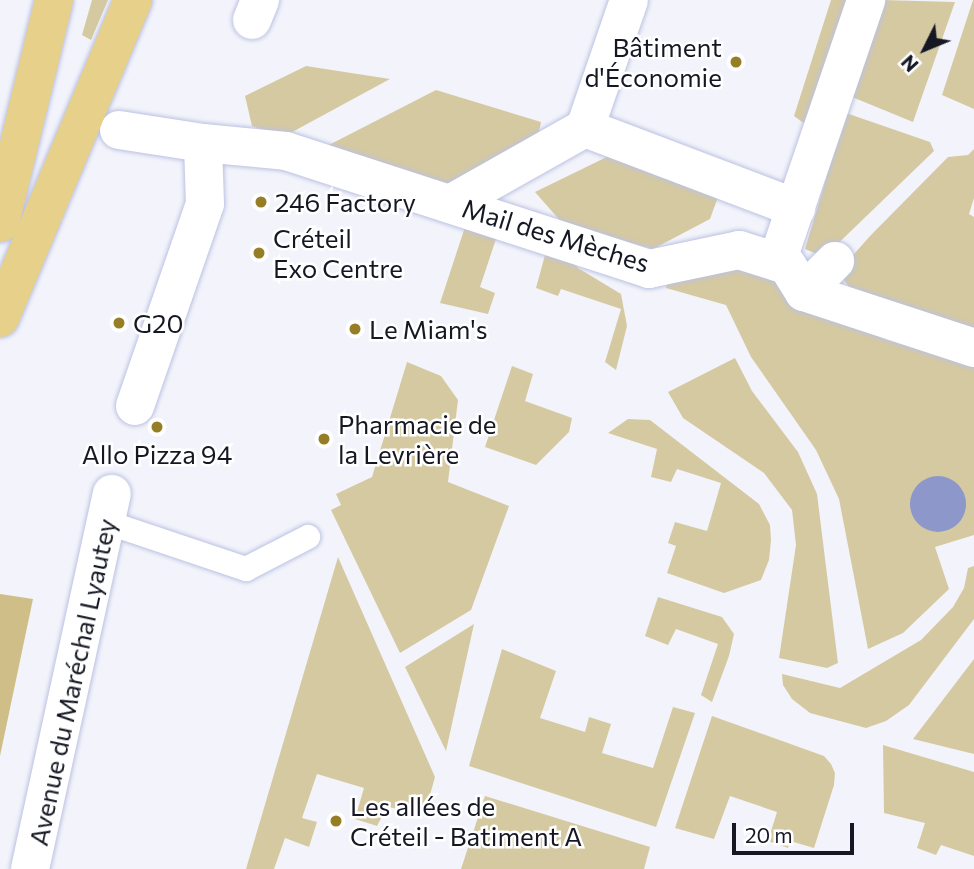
<!DOCTYPE html>
<meta charset="utf-8">
<style>
body{margin:0}
#map{position:relative;width:974px;height:869px;overflow:hidden;background:#f3f4fb;font-family:Commissioner,sans-serif}
div>[style]{position:absolute}
.green>*{inset:0;background:#d5c9a2}
.forest>*{inset:0;background:#cfbe87}
.water>*{inset:0;background:#8d97c9}
.round{border-radius:50%}
.roads{filter:drop-shadow(0 0 2px #bbc2e2) drop-shadow(0 0 2px #bbc2e2)}
.lane>*{height:24px;margin:-12px;padding:0 12px;transform-origin:12px;border-radius:12px;background:#fff}
.street>*{height:38px;margin:-19px;padding:0 19px;transform-origin:19px;border-radius:19px;background:#fff}
.highway>*{height:38px;margin:-19px;padding:0 19px;transform-origin:19px;border-radius:19px;background:#e7d18a}
.dots>*{width:19px;height:19px;translate:-50% -50%;box-sizing:border-box;border:4px solid #fff;border-radius:50%}
span{translate:-50% -50%;white-space:nowrap;text-align:center;line-height:1.15;-webkit-text-stroke:5px #fff;paint-order:stroke}
.poi-label{font-size:26px;color:#151823}
.right{translate:-100% -50%;text-align:right}
.left{translate:0 -50%;text-align:left}
.street-label{font-size:26px;color:#151823}
.north{position:absolute;left:890px;top:14px;width:70px;height:70px;-webkit-text-stroke:5px #fff;paint-order:stroke;rotate:227deg;font-size:19px;font-weight:700;line-height:28px;text-align:center;color:#151823}
.north::after{content:'';display:block;margin:auto;width:24px;height:32px;background:#151823;clip-path:polygon(50% 0,100% 100%,50% 72%,0 100%)}
.scale{position:absolute;left:732px;top:823px;width:122px;height:32px;box-sizing:border-box;border:4px solid #151823;border-top:0;padding-left:9px;font-size:21px;line-height:24px;white-space:nowrap;color:#151823;-webkit-text-stroke:5px #fff;paint-order:stroke}
</style>
<div id="map">
<div class="green">
<i style="clip-path:polygon(92px 0,108px 0,91px 40px,82px 35px)"></i>
<i style="clip-path:polygon(831px 0,851px 0,809px 127px,794px 116px)"></i>
<i style="clip-path:polygon(882px 0,955px 2px,913px 122px,852px 97px)"></i>
<i style="clip-path:polygon(973px 0,974px 0,974px 109px,942px 95px)"></i>
<i style="clip-path:polygon(306px 66px,390px 79px,283px 137px,252px 126px,245px 96px)"></i>
<i style="clip-path:polygon(436px 90px,541px 122px,537px 142px,446px 186px,323px 148px)"></i>
<i style="clip-path:polygon(846px 113px,930px 142px,934px 151px,824px 257px,805px 249px)"></i>
<i style="clip-path:polygon(974px 149px,974px 198px,969px 214px,974px 217px,974px 340px,851px 290px,841px 276px,845px 264px,871px 235px,948px 157px,968px 155px)"></i>
<i style="clip-path:polygon(619px 151px,718px 197px,710px 219px,653px 249px,563px 224px,535px 192px)"></i>
<i style="clip-path:polygon(465px 227px,556px 241px,578px 268px,621px 294px,627px 326px,616px 370px,605px 362px,621px 309px,561px 289px,558px 296px,536px 288px,545px 255px,496px 239px,480px 287px,495px 293px,488px 314px,440px 303px)"></i>
<i style="clip-path:polygon(735px 260px,866px 325px,884px 339px,974px 367px,974px 535px,935px 547px,949px 589px,903px 633px,868px 649px,839px 499px,816px 450px,751px 357px,726px 305px,666px 288px,668px 279px)"></i>
<i style="clip-path:polygon(735px 358px,752px 391px,798px 452px,817px 494px,838px 663px,827px 668px,779px 658px,796px 545px,792px 510px,764px 473px,683px 418px,668px 392px)"></i>
<i style="clip-path:polygon(407px 362px,441px 376px,458px 400px,448px 482px,509px 506px,471px 610px,400px 653px,331px 510px,341px 505px,336px 494px,372px 477px)"></i>
<i style="clip-path:polygon(512px 366px,533px 374px,525px 401px,572px 418px,569px 432px,536px 465px,485px 447px)"></i>
<i style="clip-path:polygon(628px 419px,650px 420px,759px 504px,770px 525px,771px 540px,769px 560px,761px 580px,724px 593px,667px 573px,676px 546px,668px 543px,675px 522px,707px 531px,721px 483px,677px 469px,671px 482px,651px 477px,657px 449px,608px 433px)"></i>
<i style="clip-path:polygon(338px 557px,435px 777px,425px 813px,387px 807px,377px 826px,355px 819px,364px 788px,317px 774px,302px 818px,317px 822px,309px 847px,285px 838px,274px 869px,246px 869px)"></i>
<i style="clip-path:polygon(974px 566px,974px 619px,909px 705px,886px 721px,866px 728px,810px 713px,792px 699px,783px 685px,782px 674px,840px 688px,921px 640px,953px 607px,964px 588px,968px 568px)"></i>
<i style="clip-path:polygon(658px 597px,722px 617px,734px 634px,729px 656px,712px 702px,701px 695px,718px 644px,676px 629px,668px 645px,645px 636px)"></i>
<i style="clip-path:polygon(474px 624px,446px 751px,405px 667px)"></i>
<i style="clip-path:polygon(502px 649px,556px 671px,540px 718px,585px 732px,589px 717px,611px 724px,602px 753px,653px 768px,673px 707px,695px 713px,656px 827px,469px 766px)"></i>
<i style="clip-path:polygon(974px 659px,974px 754px,913px 739px)"></i>
<i style="clip-path:polygon(712px 716px,824px 756px,831px 764px,835px 773px,834px 785px,814px 848px,790px 841px,788px 848px,768px 841px,777px 812px,730px 796px,714px 839px,675px 828px)"></i>
<i style="clip-path:polygon(883px 745px,974px 772px,974px 856px,941px 845px,936px 855px,917px 848px,925px 823px,884px 813px)"></i>
<i style="clip-path:polygon(485px 796px,650px 847px,644px 869px,461px 869px)"></i>
</div>
<div class="forest">
<i style="clip-path:polygon(0 594px,33px 599px,0 756px)"></i>
</div>
<div class="water">
<i class="round" style="left:910px;top:476px;width:56px;height:56px"></i>
</div>
<div class="roads">
<div class="lane">
<i style="left:106px;top:522px;width:148px;rotate:18.6deg"></i>
<i style="left:246px;top:569px;width:70px;rotate:-27.3deg"></i>
</div>
<div class="street">
<i style="left:252px;top:20px;width:22px;rotate:-68deg"></i>
<i style="left:585px;top:128px;width:226px;rotate:20.8deg"></i>
<i style="left:119px;top:130px;width:85px;rotate:8.8deg"></i>
<i style="left:203px;top:143px;width:83px;rotate:5.5deg"></i>
<i style="left:286px;top:151px;width:382px;rotate:18deg"></i>
<i style="left:649px;top:269px;width:92px;rotate:-11.9deg"></i>
<i style="left:739px;top:250px;width:50px;rotate:17.4deg"></i>
<i style="left:787px;top:265px;width:32px;rotate:58deg"></i>
<i style="left:804px;top:292px;width:179px;rotate:18.2deg"></i>
<i style="left:450px;top:204px;width:155px;rotate:-29.4deg"></i>
<i style="left:585px;top:128px;width:135px;rotate:-71deg"></i>
<i style="left:777px;top:262px;width:277px;rotate:-71.2deg"></i>
<i style="left:804px;top:292px;width:44px;rotate:-45deg"></i>
<i style="left:135px;top:406px;width:214px;rotate:-70.9deg"></i>
<i style="left:205px;top:204px;width:61px;rotate:-91.9deg"></i>
<i style="left:30px;top:869px;width:384px;rotate:-77.7deg"></i>
</div>
<div class="highway">
<i style="left:0;top:223px;width:229px;rotate:-76.4deg"></i>
<i style="left:0;top:318px;width:345px;rotate:-67.3deg"></i>
</div>
</div>
<div class="dots">
<i style="left:736px;top:62px;background:#967e26"></i>
<i style="left:261px;top:202px;background:#967e26"></i>
<i style="left:259px;top:253px;background:#967e26"></i>
<i style="left:119px;top:323px;background:#967e26"></i>
<i style="left:355px;top:329px;background:#967e26"></i>
<i style="left:157px;top:427px;background:#967e26"></i>
<i style="left:324px;top:439px;background:#967e26"></i>
<i style="left:336px;top:821px;background:#967e26"></i>
</div>
<div class="poi-label">
<span class="right" style="left:722px;top:62px">Bâtiment<br>d'Économie</span>
<span class="left" style="left:275px;top:202px">246 Factory</span>
<span class="left" style="left:273px;top:253px">Créteil<br>Exo Centre</span>
<span class="left" style="left:133px;top:323px">G20</span>
<span class="left" style="left:369px;top:329px">Le Miam's</span>
<span class="left" style="left:338px;top:439px">Pharmacie de<br>la Levrière</span>
<span style="left:157px;top:454px">Allo Pizza 94</span>
<span class="left" style="left:350px;top:821px">Les allées de<br>Créteil - Batiment A</span>
</div>
<div class="street-label">
<span style="left:556px;top:235px;rotate:17deg">Mail des Mèches</span>
<span style="left:72px;top:682px;rotate:-78deg">Avenue du Maréchal Lyautey</span>
</div>
<div class="north">N</div>
<div class="scale">20 m</div>
</div>
